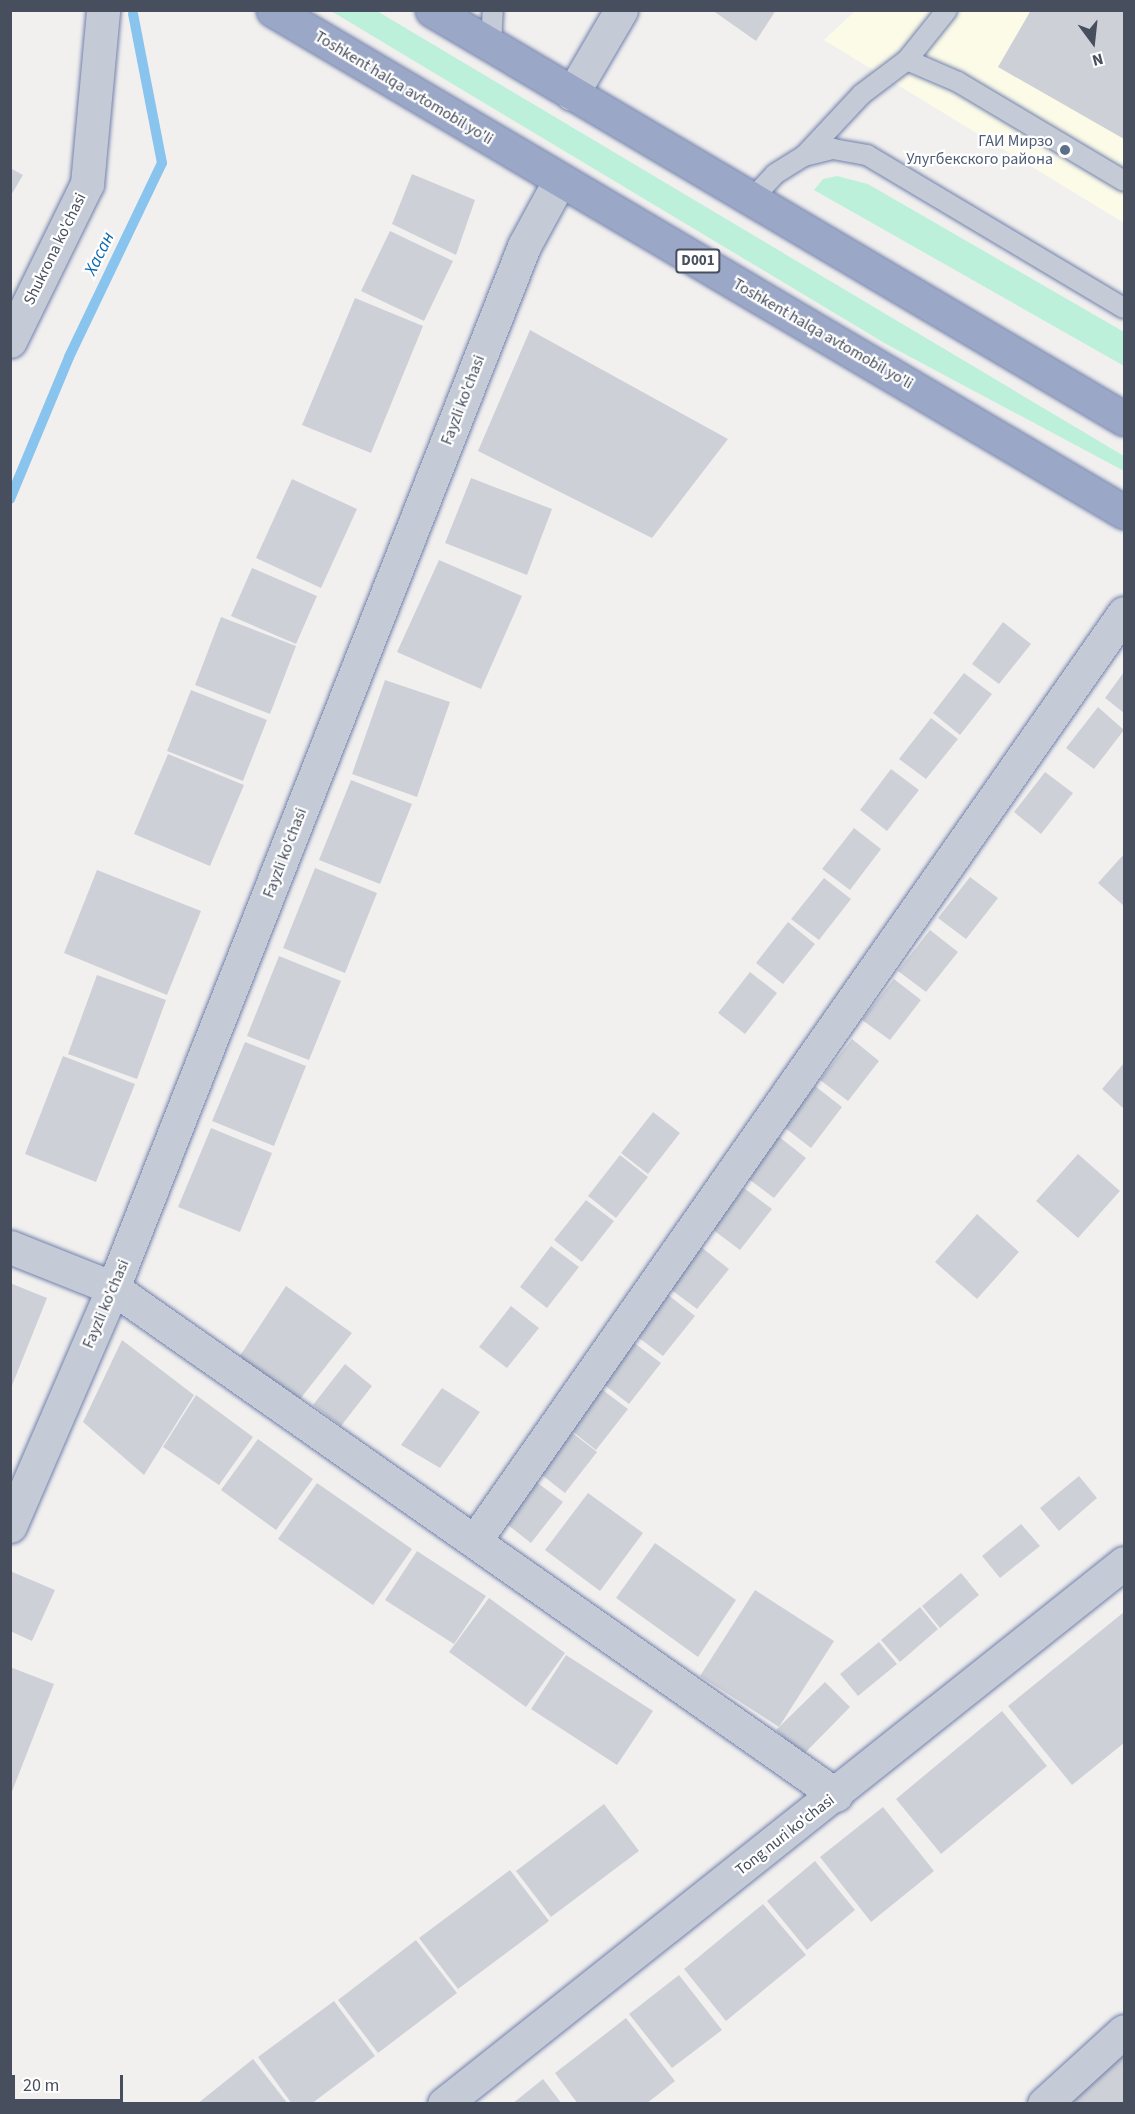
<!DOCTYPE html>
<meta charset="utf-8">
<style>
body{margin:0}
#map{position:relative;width:1135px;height:2114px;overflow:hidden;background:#f2f0ef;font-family:"Source Sans 3",sans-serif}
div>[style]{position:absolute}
.commercial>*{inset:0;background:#fcfbe8}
.green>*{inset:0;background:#bdf0db}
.stream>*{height:10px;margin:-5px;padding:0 5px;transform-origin:5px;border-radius:5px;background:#89c4ee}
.building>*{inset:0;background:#ced0d7}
.roads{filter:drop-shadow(0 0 2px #7180ab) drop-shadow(0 0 2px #7180ab)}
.service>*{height:20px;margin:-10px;padding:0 10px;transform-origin:10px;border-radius:10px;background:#c5cbd6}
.minor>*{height:33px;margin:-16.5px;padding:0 16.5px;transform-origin:16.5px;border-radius:16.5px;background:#c5cbd6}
.tertiary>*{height:33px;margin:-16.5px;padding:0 16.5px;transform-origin:16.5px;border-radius:16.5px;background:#c5cbd6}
.trunk>*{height:33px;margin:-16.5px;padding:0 16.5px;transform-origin:16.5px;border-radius:16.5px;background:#9aa7c7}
.dots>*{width:16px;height:16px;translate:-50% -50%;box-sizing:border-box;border:3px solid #fff;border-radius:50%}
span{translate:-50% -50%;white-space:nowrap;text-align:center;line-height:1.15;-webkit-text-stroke:4.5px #fff;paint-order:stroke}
.shield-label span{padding:2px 4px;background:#fff;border:2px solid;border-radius:4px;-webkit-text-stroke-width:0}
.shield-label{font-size:15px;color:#474e5d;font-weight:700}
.street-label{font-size:16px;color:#474e5d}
.service-label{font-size:16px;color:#4e5e75}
.right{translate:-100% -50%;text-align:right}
.water-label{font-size:18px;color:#0969ae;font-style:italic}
.frame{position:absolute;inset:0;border:12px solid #474e5d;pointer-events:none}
.north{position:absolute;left:1063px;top:12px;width:60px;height:60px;-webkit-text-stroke:4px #fff;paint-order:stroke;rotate:165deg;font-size:16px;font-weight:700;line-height:24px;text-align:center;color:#474e5d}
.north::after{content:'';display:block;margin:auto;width:21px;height:27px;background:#474e5d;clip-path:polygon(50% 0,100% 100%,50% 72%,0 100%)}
.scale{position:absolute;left:12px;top:2075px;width:111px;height:27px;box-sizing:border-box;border:3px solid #474e5d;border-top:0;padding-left:8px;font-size:18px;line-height:21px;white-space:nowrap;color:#474e5d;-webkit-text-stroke:4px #fff;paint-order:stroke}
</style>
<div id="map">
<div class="commercial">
<i style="clip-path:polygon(855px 11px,1124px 11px,1124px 223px,824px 40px)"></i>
</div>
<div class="green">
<i style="clip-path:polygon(331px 11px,377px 11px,1124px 456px,1124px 471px,886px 344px)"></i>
<i style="clip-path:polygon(837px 176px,868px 184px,1124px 332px,1124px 366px,814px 190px,823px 179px)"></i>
</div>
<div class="stream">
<i style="left:10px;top:499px;width:154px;rotate:-67.4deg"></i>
<i style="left:69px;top:357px;width:215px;rotate:-64.4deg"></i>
<i style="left:162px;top:163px;width:152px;rotate:-101deg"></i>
</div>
<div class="building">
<i style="clip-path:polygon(712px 10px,776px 10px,756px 41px)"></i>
<i style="clip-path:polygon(1031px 10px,1124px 10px,1124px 139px,998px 67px)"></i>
<i style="clip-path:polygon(10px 168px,23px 175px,10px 197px)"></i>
<i style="clip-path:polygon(412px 174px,475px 200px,456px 255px,392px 224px)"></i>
<i style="clip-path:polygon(390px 231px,453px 261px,424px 321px,361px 291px)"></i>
<i style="clip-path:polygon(355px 298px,423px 326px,371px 453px,302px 425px)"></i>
<i style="clip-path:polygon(530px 330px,728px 439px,652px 538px,478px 451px)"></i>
<i style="clip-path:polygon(471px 478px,552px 509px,527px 575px,445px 543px)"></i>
<i style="clip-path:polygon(292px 479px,357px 509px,321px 588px,256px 558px)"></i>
<i style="clip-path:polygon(439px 560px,522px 596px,481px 689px,397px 652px)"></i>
<i style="clip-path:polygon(252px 568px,317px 596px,296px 644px,231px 616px)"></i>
<i style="clip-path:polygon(221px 617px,296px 646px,270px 714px,195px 685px)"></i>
<i style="clip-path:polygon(1003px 622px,1031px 644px,999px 684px,972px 664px)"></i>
<i style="clip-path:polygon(1124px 672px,1124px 713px,1105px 698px)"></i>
<i style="clip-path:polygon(964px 673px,992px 694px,960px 735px,933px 713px)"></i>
<i style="clip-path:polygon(385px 680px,450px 702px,417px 797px,352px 774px)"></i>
<i style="clip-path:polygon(191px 690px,267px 720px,243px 781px,167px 751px)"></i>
<i style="clip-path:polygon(1098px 707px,1124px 730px,1094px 769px,1066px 748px)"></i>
<i style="clip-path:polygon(931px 718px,958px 739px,926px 779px,899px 759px)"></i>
<i style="clip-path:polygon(168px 754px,244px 785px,210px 866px,134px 834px)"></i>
<i style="clip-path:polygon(891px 769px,919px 790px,887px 831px,860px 810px)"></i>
<i style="clip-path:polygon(1045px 772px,1073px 793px,1041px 834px,1014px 812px)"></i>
<i style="clip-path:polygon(351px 780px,412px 804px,380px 884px,319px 860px)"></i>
<i style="clip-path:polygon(854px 828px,881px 849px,850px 890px,822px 869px)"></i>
<i style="clip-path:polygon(1124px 854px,1124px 906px,1098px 883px)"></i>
<i style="clip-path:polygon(315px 868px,377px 893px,345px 973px,283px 948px)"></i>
<i style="clip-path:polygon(97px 870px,201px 911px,167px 995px,64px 953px)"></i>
<i style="clip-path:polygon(970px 877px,998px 898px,966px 939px,938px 918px)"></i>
<i style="clip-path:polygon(824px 878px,851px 899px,819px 940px,791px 919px)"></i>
<i style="clip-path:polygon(788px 922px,815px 944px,783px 984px,756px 963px)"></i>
<i style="clip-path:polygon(930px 930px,958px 952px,926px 992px,898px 971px)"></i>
<i style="clip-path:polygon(279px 956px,341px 981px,309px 1060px,247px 1036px)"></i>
<i style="clip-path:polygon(750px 972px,777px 993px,745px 1034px,718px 1013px)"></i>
<i style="clip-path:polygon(97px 975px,166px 1000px,137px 1079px,68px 1054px)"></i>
<i style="clip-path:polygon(894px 979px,921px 1000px,890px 1040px,862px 1020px)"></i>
<i style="clip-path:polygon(852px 1039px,879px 1061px,848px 1101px,820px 1080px)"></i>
<i style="clip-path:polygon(245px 1042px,306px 1066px,274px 1146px,212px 1121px)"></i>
<i style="clip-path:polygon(63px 1056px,135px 1084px,96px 1182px,25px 1154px)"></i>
<i style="clip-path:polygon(1124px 1063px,1124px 1109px,1102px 1089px)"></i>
<i style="clip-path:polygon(815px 1086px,842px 1107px,811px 1148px,784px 1127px)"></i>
<i style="clip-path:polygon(653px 1112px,680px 1133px,648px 1174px,621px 1153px)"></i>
<i style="clip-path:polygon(211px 1128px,272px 1153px,240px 1232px,178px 1207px)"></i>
<i style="clip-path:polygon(778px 1136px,806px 1158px,774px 1198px,746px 1177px)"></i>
<i style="clip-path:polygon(1078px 1154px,1120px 1191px,1078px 1238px,1036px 1201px)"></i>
<i style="clip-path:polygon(620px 1155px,648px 1177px,616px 1218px,588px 1196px)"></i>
<i style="clip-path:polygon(744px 1188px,772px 1209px,740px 1250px,712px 1229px)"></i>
<i style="clip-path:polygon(586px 1200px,614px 1221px,582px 1262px,554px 1240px)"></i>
<i style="clip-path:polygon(977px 1214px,1019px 1252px,977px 1299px,935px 1262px)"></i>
<i style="clip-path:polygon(551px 1246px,579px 1267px,547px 1308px,520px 1287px)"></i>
<i style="clip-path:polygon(701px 1247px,729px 1269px,697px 1309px,669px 1288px)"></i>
<i style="clip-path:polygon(10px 1283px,47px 1298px,11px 1388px,10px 1388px)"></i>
<i style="clip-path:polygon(286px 1286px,352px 1333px,297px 1403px,236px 1362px)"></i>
<i style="clip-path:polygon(667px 1294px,695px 1316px,663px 1356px,635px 1335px)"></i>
<i style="clip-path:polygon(511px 1306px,539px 1328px,507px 1368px,479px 1347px)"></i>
<i style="clip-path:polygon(122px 1340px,194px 1395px,144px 1475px,83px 1422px)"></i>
<i style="clip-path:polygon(633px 1342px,661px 1363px,629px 1404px,602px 1383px)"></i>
<i style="clip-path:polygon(345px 1364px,372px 1386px,341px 1426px,313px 1405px)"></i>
<i style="clip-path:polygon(442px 1388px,480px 1412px,440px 1468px,401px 1445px)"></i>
<i style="clip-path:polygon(600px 1388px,628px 1409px,596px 1450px,568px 1428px)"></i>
<i style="clip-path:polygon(196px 1395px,253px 1437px,219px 1485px,163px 1447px)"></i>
<i style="clip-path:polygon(570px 1431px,597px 1452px,565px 1493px,538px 1472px)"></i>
<i style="clip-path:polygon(258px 1439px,313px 1479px,276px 1530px,221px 1490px)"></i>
<i style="clip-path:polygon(1079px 1476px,1097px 1498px,1059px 1531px,1040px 1508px)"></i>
<i style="clip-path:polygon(535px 1481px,563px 1502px,531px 1543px,503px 1521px)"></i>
<i style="clip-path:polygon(317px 1483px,412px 1549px,373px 1605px,278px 1539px)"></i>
<i style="clip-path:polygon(588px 1493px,643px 1533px,600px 1591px,545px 1550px)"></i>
<i style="clip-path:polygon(1021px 1524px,1040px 1546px,1000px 1578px,982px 1556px)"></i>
<i style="clip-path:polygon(655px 1543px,736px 1600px,698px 1657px,616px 1598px)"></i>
<i style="clip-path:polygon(417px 1551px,486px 1596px,454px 1644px,385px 1600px)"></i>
<i style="clip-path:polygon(10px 1571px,55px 1590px,32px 1641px,10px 1631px)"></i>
<i style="clip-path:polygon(961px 1573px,979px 1595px,940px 1628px,922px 1606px)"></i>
<i style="clip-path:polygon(755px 1590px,834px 1641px,779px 1727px,700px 1676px)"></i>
<i style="clip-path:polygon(489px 1598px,565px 1653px,526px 1707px,449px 1652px)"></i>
<i style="clip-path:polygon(920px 1607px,938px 1629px,900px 1662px,881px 1640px)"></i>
<i style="clip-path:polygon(1124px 1612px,1124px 1743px,1072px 1785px,1008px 1706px)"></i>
<i style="clip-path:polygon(879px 1642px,897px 1664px,858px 1696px,840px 1674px)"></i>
<i style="clip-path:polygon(566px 1655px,653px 1711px,617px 1765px,531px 1709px)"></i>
<i style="clip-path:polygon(10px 1667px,54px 1684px,11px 1794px,10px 1794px)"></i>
<i style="clip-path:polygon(825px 1682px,850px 1707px,802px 1756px,776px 1730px)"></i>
<i style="clip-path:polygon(1002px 1711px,1047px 1766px,941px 1854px,896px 1799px)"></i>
<i style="clip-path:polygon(604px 1804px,639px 1851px,551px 1917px,516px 1871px)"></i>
<i style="clip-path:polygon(883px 1807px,934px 1871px,871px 1922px,820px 1857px)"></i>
<i style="clip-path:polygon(815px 1861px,855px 1910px,807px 1950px,767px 1901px)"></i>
<i style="clip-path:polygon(510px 1870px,549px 1921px,458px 1989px,419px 1938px)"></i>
<i style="clip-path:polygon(763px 1904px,806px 1955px,726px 2021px,684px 1969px)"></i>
<i style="clip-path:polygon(416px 1940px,457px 1993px,378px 2053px,338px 2000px)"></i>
<i style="clip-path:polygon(679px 1975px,722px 2030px,672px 2068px,629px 2014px)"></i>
<i style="clip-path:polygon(334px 2001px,375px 2056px,311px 2104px,292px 2104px,258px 2057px)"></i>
<i style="clip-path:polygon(626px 2018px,675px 2081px,646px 2104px,578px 2104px,555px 2073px)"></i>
<i style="clip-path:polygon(1124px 2048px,1124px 2104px,1062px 2104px)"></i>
<i style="clip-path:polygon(253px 2059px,288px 2104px,197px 2104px)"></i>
<i style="clip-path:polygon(543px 2079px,562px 2104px,512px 2104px)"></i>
</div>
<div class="roads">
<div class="service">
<i style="left:491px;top:44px;width:34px;rotate:-87deg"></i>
<i style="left:907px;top:60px;width:64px;rotate:-51.3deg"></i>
<i style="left:804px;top:156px;width:85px;rotate:-46.9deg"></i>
<i style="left:862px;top:94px;width:56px;rotate:-37.1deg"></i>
<i style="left:907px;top:60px;width:56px;rotate:23.3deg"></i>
<i style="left:958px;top:82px;width:193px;rotate:30.8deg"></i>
<i style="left:751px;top:200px;width:35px;rotate:-47deg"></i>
<i style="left:775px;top:174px;width:34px;rotate:-32deg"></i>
<i style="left:804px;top:156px;width:30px;rotate:-14deg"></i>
<i style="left:833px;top:149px;width:35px;rotate:10deg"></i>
<i style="left:867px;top:155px;width:299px;rotate:30.8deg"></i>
</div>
<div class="minor">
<i style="left:572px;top:94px;width:97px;rotate:-59.7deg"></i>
<i style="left:10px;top:341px;width:175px;rotate:-63.9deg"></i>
<i style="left:87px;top:184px;width:175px;rotate:-84.7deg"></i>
<i style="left:10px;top:1247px;width:111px;rotate:21.7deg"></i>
<i style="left:113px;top:1288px;width:883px;rotate:35.04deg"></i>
<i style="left:10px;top:1526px;width:259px;rotate:-66.6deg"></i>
<i style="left:113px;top:1288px;width:1120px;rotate:-68.47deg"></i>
<i style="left:524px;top:246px;width:75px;rotate:-61.4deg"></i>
<i style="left:476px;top:1539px;width:1130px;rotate:-55.02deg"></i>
<i style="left:1044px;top:2104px;width:108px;rotate:-42.4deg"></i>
</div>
<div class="tertiary">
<i style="left:444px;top:2104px;width:869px;rotate:-38.51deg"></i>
</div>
<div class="trunk">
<i style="left:273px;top:10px;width:988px;rotate:30.54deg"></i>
<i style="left:432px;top:10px;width:804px;rotate:30.58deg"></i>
</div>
</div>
<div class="dots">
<i style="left:1065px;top:150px;background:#5c6f8a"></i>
</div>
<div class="shield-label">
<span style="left:698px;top:261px">D001</span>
</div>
<div class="street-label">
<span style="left:404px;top:88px;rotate:31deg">Toshkent halqa avtomobil yo'li</span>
<span style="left:55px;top:249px;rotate:-64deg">Shukrona ko'chasi</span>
<span style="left:823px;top:334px;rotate:30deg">Toshkent halqa avtomobil yo'li</span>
<span style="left:463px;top:400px;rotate:-69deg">Fayzli ko'chasi</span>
<span style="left:285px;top:853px;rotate:-69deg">Fayzli ko'chasi</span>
<span style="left:106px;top:1304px;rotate:-67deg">Fayzli ko'chasi</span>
<span style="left:785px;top:1835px;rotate:-38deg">Tong nuri ko'chasi</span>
</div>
<div class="service-label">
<span class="right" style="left:1053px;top:150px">ГАИ Мирзо<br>Улугбекского района</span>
</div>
<div class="water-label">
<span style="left:100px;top:254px;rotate:-64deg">Хасан</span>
</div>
<div class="frame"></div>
<div class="north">N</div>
<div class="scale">20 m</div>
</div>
